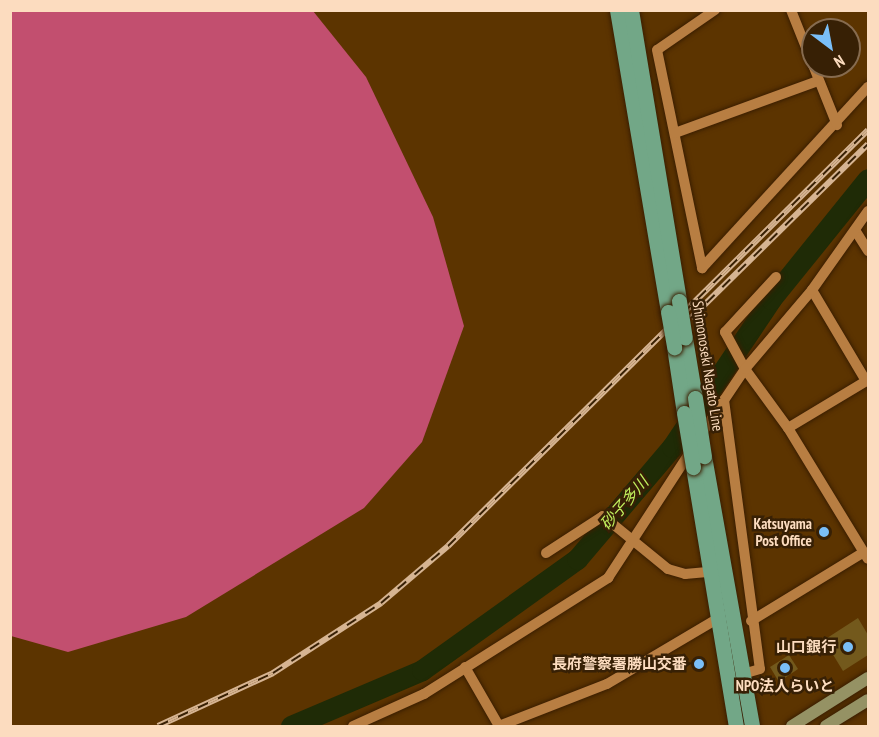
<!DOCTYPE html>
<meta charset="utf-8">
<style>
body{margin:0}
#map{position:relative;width:879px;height:737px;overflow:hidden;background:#5c3400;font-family:"PT Sans Narrow","Noto Sans JP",sans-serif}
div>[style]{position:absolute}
.forest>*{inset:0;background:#c24f6f}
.river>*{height:21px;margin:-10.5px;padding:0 10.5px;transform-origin:10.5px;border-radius:10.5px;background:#1f2b06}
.building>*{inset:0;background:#73591c}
.roads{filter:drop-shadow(0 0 2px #3a1e00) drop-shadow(0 0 2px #3a1e00)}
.minor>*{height:10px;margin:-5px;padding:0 5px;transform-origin:5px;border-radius:5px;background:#b87e42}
.secondary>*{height:12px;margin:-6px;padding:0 6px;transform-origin:6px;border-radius:6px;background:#959264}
.primary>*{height:15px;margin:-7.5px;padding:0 7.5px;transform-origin:7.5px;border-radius:7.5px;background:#72a787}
.rail>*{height:6px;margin-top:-3px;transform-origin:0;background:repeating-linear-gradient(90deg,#372005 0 11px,#d6b492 0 22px);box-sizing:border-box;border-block:2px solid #d6b492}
.bridges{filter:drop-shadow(0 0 2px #3a1e00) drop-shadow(0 0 2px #3a1e00)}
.primary-bridge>*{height:15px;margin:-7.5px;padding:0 7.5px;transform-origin:7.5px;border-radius:7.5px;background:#72a787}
.dots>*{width:16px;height:16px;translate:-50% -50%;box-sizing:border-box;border:3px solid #372005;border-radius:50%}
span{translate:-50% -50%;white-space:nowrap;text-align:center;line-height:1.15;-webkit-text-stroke:5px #372005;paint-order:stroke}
.street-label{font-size:15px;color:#fcdcbf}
.poi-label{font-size:15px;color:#fcdcbf;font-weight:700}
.right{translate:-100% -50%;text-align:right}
.water-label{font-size:16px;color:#c1f15e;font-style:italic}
.frame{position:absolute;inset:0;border:12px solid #fcdcbf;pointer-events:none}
.north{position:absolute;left:801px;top:18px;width:60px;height:60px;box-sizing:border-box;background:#372005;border:2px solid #866b4f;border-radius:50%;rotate:148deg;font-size:16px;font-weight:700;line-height:24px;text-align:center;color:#fcdcbf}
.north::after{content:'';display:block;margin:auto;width:21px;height:27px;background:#7abff8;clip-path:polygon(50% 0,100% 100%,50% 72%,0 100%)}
</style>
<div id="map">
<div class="forest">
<i style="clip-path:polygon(10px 11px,313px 11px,366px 77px,433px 217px,464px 326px,422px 442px,364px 508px,186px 617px,68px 652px,11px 636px)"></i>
</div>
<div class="river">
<i style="left:291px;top:726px;width:142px;rotate:-23.1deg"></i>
<i style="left:422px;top:670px;width:191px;rotate:-35.6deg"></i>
<i style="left:577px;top:559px;width:147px;rotate:-49.7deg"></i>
<i style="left:672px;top:447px;width:178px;rotate:-56.2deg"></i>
<i style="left:771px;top:299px;width:154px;rotate:-51.1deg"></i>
</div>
<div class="building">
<i style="clip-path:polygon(858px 618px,868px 635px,868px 655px,843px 671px,824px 640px)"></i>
<i style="clip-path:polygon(789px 655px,798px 669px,779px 682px,770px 667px)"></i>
</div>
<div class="roads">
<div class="minor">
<i style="left:715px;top:10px;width:70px;rotate:145.4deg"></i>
<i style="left:657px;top:50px;width:223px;rotate:78.3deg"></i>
<i style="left:702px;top:268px;width:246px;rotate:-47.5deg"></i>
<i style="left:791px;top:10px;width:124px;rotate:68.2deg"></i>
<i style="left:675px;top:133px;width:152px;rotate:-20deg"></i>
<i style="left:855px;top:230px;width:25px;rotate:58deg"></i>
<i style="left:776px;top:277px;width:75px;rotate:132.8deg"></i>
<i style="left:725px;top:332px;width:42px;rotate:61.6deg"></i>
<i style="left:745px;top:369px;width:73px;rotate:53.9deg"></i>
<i style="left:788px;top:428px;width:153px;rotate:58.6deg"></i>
<i style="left:812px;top:290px;width:106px;rotate:59.3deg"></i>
<i style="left:724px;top:400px;width:271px;rotate:82.4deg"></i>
<i style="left:760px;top:669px;width:18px;rotate:164deg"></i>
<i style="left:788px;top:428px;width:93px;rotate:-31deg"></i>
<i style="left:700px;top:436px;width:81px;rotate:-56.1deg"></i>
<i style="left:745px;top:369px;width:104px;rotate:-49.7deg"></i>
<i style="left:812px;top:290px;width:97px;rotate:-54.7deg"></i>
<i style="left:546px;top:553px;width:68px;rotate:-33deg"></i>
<i style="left:603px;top:516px;width:84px;rotate:39.2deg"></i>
<i style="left:668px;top:569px;width:18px;rotate:16deg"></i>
<i style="left:685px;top:574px;width:25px;rotate:-5deg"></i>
<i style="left:751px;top:621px;width:132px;rotate:-31.4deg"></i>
<i style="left:465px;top:667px;width:68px;rotate:60deg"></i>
<i style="left:353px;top:726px;width:78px;rotate:-24.3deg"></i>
<i style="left:424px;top:694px;width:218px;rotate:-32.2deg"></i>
<i style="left:608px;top:578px;width:154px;rotate:-56.9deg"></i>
<i style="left:499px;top:726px;width:116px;rotate:-21.3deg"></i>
<i style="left:607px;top:684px;width:128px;rotate:-30.6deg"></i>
</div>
<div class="secondary">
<i style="left:792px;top:726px;width:90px;rotate:-32.3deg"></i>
<i style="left:826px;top:726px;width:49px;rotate:-31.8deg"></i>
</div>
<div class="primary">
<i style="left:617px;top:10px;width:306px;rotate:80.4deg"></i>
<i style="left:631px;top:10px;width:295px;rotate:80.6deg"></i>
<i style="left:685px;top:338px;width:61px;rotate:80.5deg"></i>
<i style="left:674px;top:347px;width:67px;rotate:81.4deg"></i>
<i style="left:704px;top:456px;width:274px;rotate:79.9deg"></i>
<i style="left:693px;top:467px;width:263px;rotate:80.6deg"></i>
</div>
</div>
<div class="rail">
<i style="left:691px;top:318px;width:248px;rotate:-44.5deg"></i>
<i style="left:158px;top:726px;width:127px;rotate:-24.7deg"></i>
<i style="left:273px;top:673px;width:129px;rotate:-32.9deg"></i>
<i style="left:381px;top:603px;width:88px;rotate:-40.4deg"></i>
<i style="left:448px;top:546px;width:591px;rotate:-44.73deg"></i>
</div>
<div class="bridges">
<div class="primary-bridge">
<i style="left:679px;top:301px;width:37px;rotate:81deg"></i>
<i style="left:668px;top:312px;width:36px;rotate:80deg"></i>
<i style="left:695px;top:398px;width:59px;rotate:81.2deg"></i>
<i style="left:684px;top:413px;width:55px;rotate:80.5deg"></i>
</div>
</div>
<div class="dots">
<i style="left:824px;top:532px;background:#7abff8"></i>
<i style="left:848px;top:647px;background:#7abff8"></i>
<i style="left:699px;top:664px;background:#7abff8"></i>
<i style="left:785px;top:668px;background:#7abff8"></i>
</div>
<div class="street-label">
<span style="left:708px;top:366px;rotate:81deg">Shimonoseki Nagato Line</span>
</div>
<div class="poi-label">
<span class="right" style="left:812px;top:532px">Katsuyama<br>Post Office</span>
<span class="right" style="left:836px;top:647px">山口銀行</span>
<span class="right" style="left:687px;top:664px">長府警察署勝山交番</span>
<span style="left:785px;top:686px">NPO法人らいと</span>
</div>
<div class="water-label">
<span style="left:624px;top:503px;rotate:-49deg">砂子多川</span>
</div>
<div class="frame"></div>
<div class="north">N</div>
</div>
